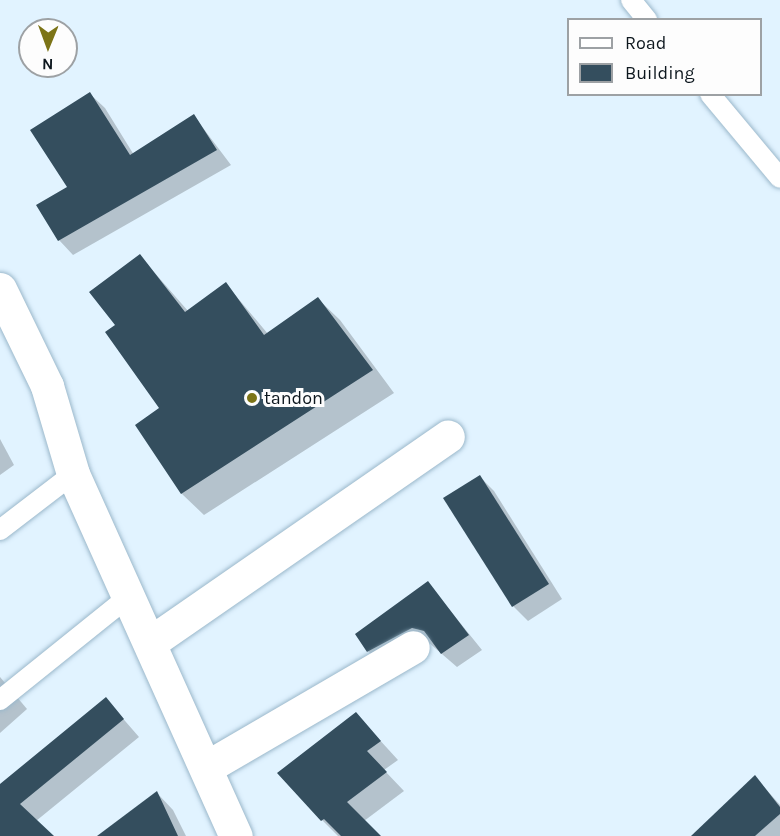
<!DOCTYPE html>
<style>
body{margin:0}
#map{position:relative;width:780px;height:836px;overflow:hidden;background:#e1f3ff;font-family:Karla,sans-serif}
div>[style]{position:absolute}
.shadow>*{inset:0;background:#0003}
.building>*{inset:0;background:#344e5e}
.roads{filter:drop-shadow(0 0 2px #9bb8cb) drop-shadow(0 0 2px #9bb8cb)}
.service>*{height:20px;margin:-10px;padding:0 10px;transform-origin:10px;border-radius:10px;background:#fff}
.minor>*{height:33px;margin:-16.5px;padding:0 16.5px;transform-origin:16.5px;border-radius:16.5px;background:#fff}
.dots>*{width:16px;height:16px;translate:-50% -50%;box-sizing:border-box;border:3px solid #fdfdfd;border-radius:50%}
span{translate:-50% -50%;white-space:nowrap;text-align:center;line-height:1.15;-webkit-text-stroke:6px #fdfdfd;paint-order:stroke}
.poi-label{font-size:18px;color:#0d171e}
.left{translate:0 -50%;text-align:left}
.legend{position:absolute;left:567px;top:18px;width:195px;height:78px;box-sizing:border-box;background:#fdfdfd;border:2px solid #9da1a4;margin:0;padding:8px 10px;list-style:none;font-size:18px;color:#0d171e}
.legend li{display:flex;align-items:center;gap:12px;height:30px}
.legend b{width:30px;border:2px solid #9da1a4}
.north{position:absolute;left:18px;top:18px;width:60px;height:60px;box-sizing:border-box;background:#fdfdfd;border:2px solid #9da1a4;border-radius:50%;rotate:181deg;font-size:16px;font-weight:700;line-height:24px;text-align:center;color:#0d171e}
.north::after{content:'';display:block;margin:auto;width:21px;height:27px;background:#7c7417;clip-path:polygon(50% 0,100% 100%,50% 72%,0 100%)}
</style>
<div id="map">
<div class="shadow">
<i style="clip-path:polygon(90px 94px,105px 108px,134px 155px,194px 116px,231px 165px,73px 255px,59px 240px)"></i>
<i style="clip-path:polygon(140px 256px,188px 311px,226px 284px,268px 334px,318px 299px,340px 320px,394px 393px,204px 515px,182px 494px,137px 426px,161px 409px,117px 325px)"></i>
<i style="clip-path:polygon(0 439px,14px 465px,0 475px)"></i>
<i style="clip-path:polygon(480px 477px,494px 491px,562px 599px,528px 621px,513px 606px,446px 498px)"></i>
<i style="clip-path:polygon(428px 583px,482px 650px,457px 667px,428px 642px,382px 666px,368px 651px)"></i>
<i style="clip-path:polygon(0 677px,27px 709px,0 733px)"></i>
<i style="clip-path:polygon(106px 699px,139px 737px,36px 821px,52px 836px,0 836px,0 786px)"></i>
<i style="clip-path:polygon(356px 714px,398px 760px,384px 770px,404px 791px,364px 821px,379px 836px,338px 836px,322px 820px)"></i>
<i style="clip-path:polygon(755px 777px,780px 805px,780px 836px,693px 836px)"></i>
<i style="clip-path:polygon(157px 793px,173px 810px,186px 836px,100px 836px)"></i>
</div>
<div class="building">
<i style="clip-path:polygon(90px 92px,130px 155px,194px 114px,217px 150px,58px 241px,36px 205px,67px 187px,30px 130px)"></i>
<i style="clip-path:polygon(140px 254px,185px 312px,226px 282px,264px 335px,318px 297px,373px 370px,181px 494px,135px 425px,159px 408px,105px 332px,115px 325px,89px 292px)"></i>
<i style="clip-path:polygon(480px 475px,549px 584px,512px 607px,443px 498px)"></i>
<i style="clip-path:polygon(428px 581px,469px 635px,441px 654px,424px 631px,412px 628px,367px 652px,355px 634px)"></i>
<i style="clip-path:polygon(106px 697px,124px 719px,20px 804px,54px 836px,0 836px,0 784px)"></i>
<i style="clip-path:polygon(356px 712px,381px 741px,367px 751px,387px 772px,347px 802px,381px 836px,341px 836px,324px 819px,321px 821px,277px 773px)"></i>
<i style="clip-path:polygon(755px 775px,780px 807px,780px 814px,755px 836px,691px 836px)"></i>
<i style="clip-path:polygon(157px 791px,178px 836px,97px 836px)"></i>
</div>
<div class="roads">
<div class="service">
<i style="left:631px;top:0;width:26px;rotate:51deg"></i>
<i style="left:710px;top:94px;width:109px;rotate:50.2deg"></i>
<i style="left:0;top:530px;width:92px;rotate:-37.5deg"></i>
<i style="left:0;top:700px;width:163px;rotate:-38.8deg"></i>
</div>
<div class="minor">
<i style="left:0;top:289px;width:108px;rotate:64.1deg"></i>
<i style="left:47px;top:386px;width:92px;rotate:73.5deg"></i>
<i style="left:73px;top:474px;width:397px;rotate:65.8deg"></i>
<i style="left:151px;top:642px;width:361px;rotate:-34.7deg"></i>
<i style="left:207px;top:767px;width:238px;rotate:-30.2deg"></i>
</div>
</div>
<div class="dots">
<i style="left:252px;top:398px;background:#7c7417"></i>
</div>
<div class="poi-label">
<span class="left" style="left:264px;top:398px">tandon</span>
</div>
<ul class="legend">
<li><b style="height:8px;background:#fff"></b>Road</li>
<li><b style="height:16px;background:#344e5e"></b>Building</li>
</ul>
<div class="north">N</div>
</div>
